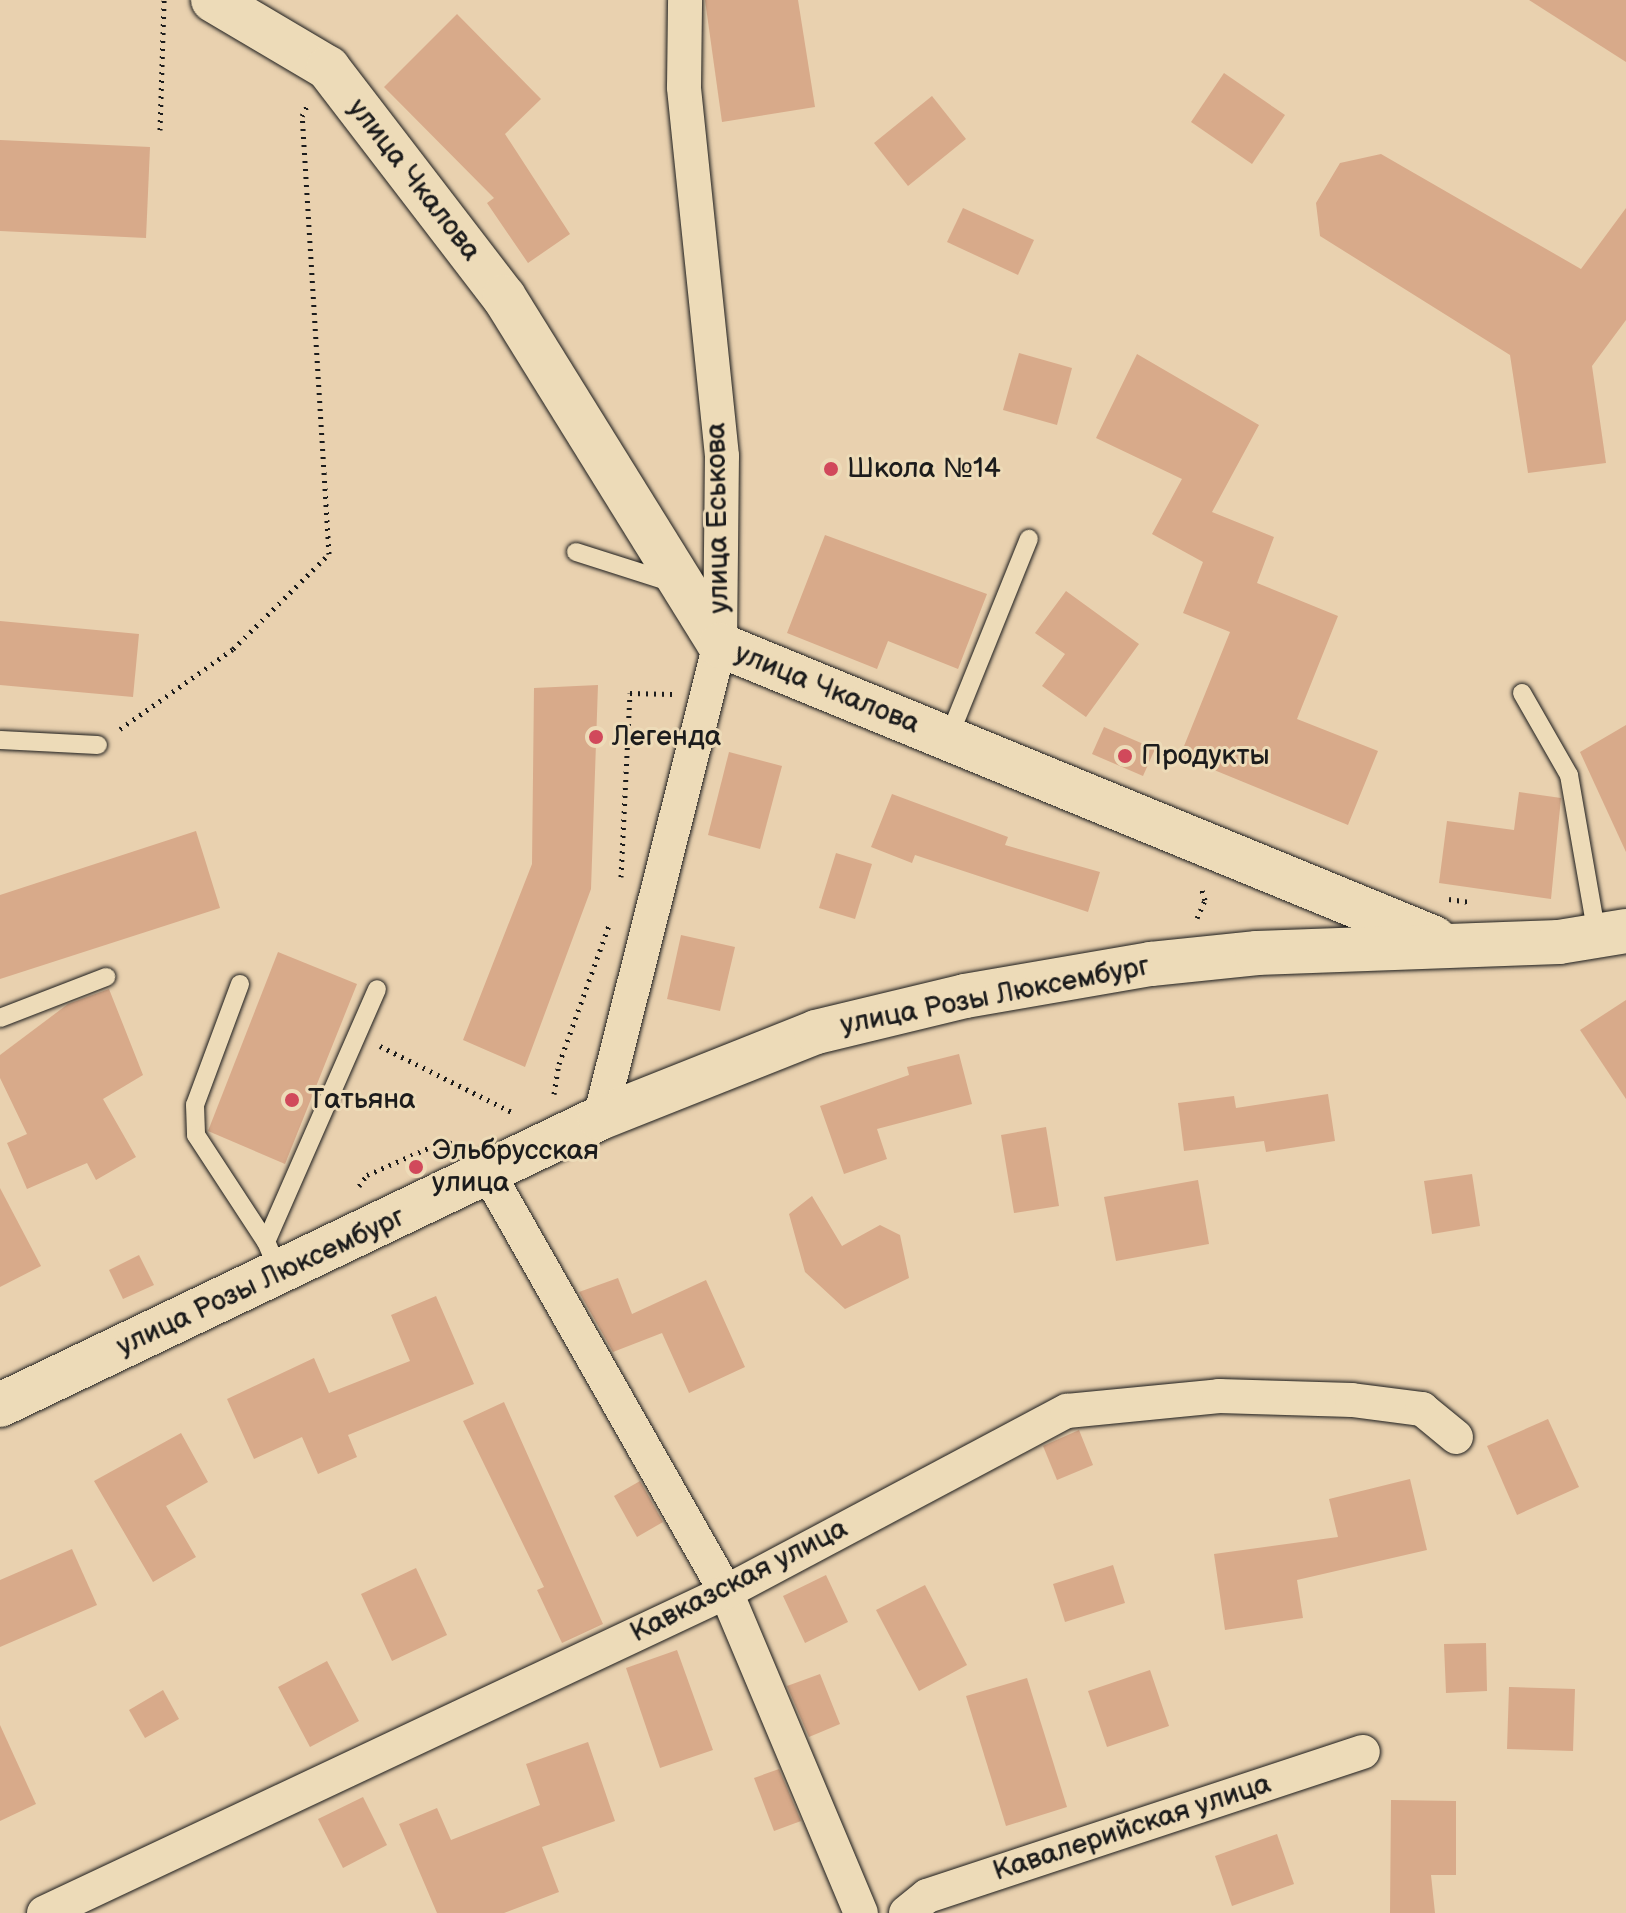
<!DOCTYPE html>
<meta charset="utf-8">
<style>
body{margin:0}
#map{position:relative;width:1626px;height:1913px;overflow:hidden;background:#e9d1af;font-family:"Balsamiq Sans",sans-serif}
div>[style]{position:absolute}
.building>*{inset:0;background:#d8aa8a}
.path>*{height:5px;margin-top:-2.5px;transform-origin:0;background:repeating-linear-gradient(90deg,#1c1c1c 0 2px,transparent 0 8px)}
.roads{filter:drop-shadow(0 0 2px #1c1c1c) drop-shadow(0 0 2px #1c1c1c)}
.service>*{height:18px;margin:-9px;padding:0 9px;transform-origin:9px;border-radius:9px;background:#eddbb8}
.minor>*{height:34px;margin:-17px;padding:0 17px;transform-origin:17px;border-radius:17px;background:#eddbb8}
.tertiary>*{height:44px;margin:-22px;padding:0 22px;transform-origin:22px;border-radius:22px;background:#eddbb8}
.dots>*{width:22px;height:22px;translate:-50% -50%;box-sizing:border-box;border:4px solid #eddbb8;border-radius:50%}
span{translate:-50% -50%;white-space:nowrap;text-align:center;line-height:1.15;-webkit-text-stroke:6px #eddbb8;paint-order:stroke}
.street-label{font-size:28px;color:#1c1c1c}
.poi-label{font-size:28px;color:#1c1c1c}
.left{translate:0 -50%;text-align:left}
</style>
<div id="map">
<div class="building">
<i style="clip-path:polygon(705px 0,798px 0,815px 107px,722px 122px)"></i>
<i style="clip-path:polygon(1529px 0,1626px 0,1626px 62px)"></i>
<i style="clip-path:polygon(457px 14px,541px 99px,505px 134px,570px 234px,528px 263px,487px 203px,494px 198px,384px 87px)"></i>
<i style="clip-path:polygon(1224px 73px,1285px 115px,1252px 164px,1191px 122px)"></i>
<i style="clip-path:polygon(932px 96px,966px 139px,908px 186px,874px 143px)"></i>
<i style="clip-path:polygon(0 140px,150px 147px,146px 238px,0 231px)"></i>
<i style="clip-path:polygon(1381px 154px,1581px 269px,1626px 208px,1626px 320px,1592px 366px,1606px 463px,1528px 473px,1510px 355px,1320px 236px,1316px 203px,1340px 163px)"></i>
<i style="clip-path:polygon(963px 208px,1034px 240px,1018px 275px,947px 242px)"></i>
<i style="clip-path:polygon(1019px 353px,1072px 368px,1057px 425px,1003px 410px)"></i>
<i style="clip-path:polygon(1137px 354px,1259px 425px,1212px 512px,1274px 537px,1257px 583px,1338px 616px,1297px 719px,1378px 751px,1348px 825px,1180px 756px,1230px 632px,1183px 613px,1203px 562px,1152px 534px,1182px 479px,1096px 438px)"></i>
<i style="clip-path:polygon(825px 535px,987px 594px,958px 669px,888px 641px,877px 669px,787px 633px)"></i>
<i style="clip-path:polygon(1066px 591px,1139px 644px,1086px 717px,1042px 686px,1065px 654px,1035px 633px)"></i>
<i style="clip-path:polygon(0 621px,139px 634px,133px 697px,0 685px)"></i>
<i style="clip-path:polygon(598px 685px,591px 889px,525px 1067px,463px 1040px,532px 864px,534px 688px)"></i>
<i style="clip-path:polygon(1626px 725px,1626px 852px,1580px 752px)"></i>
<i style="clip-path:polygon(1104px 727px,1155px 749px,1143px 776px,1092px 754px)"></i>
<i style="clip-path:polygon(729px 752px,782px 766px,760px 849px,708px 835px)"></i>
<i style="clip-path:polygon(1519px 792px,1561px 798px,1551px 899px,1439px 883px,1447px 821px,1514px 830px)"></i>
<i style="clip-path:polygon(892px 794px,1008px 837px,1005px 845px,1100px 872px,1088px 912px,915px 855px,912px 863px,871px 847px)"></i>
<i style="clip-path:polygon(196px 831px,220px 908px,0 979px,0 895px)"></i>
<i style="clip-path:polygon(836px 853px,872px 864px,855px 919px,819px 908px)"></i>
<i style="clip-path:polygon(681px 935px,735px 947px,720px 1011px,667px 999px)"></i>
<i style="clip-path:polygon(278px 952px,357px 984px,285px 1164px,208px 1131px)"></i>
<i style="clip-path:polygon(109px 989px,143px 1075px,103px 1099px,136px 1157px,96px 1180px,87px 1163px,27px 1189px,7px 1143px,27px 1134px,0 1078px,0 1055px,68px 1004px)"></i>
<i style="clip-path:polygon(1626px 1000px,1626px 1099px,1580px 1030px)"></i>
<i style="clip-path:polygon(959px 1054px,972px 1104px,877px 1129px,887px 1159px,844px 1174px,820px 1106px,909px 1075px,907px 1067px)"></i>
<i style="clip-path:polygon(1328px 1094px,1335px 1141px,1266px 1152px,1264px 1141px,1184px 1151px,1178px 1103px,1234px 1096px,1236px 1108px)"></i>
<i style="clip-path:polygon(1046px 1127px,1059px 1206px,1014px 1213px,1001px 1135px)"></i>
<i style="clip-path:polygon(1472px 1174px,1480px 1226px,1432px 1234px,1424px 1181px)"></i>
<i style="clip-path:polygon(1198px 1180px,1209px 1244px,1116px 1261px,1104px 1197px)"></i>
<i style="clip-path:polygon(0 1188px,41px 1266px,0 1287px)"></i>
<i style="clip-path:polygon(812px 1196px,842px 1246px,880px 1225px,900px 1235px,909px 1278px,845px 1309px,805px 1272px,789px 1214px)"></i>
<i style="clip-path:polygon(139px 1255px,154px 1285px,123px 1299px,109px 1270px)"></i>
<i style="clip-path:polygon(618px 1278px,632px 1314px,706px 1280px,745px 1367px,689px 1393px,662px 1333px,613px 1352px,579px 1292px)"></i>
<i style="clip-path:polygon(436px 1296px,474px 1384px,348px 1435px,357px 1457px,318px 1474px,302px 1437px,254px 1459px,227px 1399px,314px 1358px,329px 1393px,410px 1361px,391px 1315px)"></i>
<i style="clip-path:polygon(504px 1402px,603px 1624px,562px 1643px,537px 1590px,544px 1587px,463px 1421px)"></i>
<i style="clip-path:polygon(1548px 1419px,1579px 1487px,1517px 1515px,1487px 1446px)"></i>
<i style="clip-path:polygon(1079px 1430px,1093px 1465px,1057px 1480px,1043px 1446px)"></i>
<i style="clip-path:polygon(181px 1433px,208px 1482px,166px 1506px,196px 1557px,153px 1582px,94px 1481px)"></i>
<i style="clip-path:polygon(1410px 1479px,1427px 1550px,1297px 1580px,1303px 1618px,1225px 1630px,1214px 1554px,1338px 1537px,1329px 1499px)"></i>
<i style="clip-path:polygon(640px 1481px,663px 1522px,637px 1537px,614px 1496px)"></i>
<i style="clip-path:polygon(72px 1549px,97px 1605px,0 1647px,0 1580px)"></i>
<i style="clip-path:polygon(1113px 1565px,1125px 1603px,1065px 1622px,1053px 1584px)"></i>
<i style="clip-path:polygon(416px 1568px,447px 1635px,392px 1661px,361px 1594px)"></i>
<i style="clip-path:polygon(826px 1575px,848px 1622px,805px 1643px,783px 1596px)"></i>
<i style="clip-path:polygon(925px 1585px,967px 1665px,919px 1691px,876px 1610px)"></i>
<i style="clip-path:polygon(1486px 1643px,1487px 1691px,1446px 1693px,1444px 1644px)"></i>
<i style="clip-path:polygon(677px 1650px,713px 1750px,660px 1768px,626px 1668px)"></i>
<i style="clip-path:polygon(327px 1661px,359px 1721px,310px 1747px,278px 1687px)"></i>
<i style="clip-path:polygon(1150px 1670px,1169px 1726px,1107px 1747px,1088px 1691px)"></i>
<i style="clip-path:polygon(820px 1674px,840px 1724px,809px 1737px,787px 1686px)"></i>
<i style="clip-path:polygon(1027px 1678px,1067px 1807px,1006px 1826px,966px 1696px)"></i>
<i style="clip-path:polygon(1509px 1687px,1575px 1689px,1573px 1751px,1507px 1749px)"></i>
<i style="clip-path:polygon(163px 1690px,179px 1719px,145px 1738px,129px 1710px)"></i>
<i style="clip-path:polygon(0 1725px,36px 1804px,0 1821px)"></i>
<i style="clip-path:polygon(588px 1742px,615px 1821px,542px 1847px,559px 1892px,504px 1913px,437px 1913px,399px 1824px,437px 1808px,451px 1840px,540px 1805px,526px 1764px)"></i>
<i style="clip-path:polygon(779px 1769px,801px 1821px,774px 1831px,754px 1778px)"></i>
<i style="clip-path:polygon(363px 1797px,387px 1845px,343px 1868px,318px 1819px)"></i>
<i style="clip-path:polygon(1391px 1800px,1456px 1801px,1456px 1875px,1431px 1875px,1435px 1913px,1390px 1913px)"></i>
<i style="clip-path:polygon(1277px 1834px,1294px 1884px,1232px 1906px,1215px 1856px)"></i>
</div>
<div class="path">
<i style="left:160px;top:130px;width:130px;rotate:-88.2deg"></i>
<i style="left:120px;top:729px;width:138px;rotate:-35.3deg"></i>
<i style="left:233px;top:649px;width:135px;rotate:-44.7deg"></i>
<i style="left:329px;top:554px;width:439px;rotate:-93.5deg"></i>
<i style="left:302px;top:116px;width:13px;rotate:-63deg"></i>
<i style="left:621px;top:877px;width:184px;rotate:-87.2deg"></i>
<i style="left:630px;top:693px;width:42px;rotate:1.4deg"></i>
<i style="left:1449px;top:899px;width:21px;rotate:8deg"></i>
<i style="left:1197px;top:918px;width:20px;rotate:-66deg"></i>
<i style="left:1205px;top:900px;width:14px;rotate:-107deg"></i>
<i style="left:380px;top:1046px;width:150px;rotate:26.6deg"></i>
<i style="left:554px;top:1094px;width:30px;rotate:-81deg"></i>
<i style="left:559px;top:1064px;width:148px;rotate:-70.2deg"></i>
<i style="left:359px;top:1186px;width:14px;rotate:-54deg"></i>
<i style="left:367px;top:1175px;width:82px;rotate:-23.7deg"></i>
<i style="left:442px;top:1142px;width:10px;rotate:6deg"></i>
</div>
<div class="roads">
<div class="service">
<i style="left:576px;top:552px;width:105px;rotate:17.7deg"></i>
<i style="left:1522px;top:693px;width:95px;rotate:60.2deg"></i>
<i style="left:1569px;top:775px;width:163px;rotate:80.1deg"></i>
<i style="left:948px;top:739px;width:216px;rotate:-68deg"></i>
<i style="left:0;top:740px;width:98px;rotate:2.9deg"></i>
<i style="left:240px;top:984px;width:129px;rotate:110.4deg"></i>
<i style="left:195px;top:1105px;width:30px;rotate:88deg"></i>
<i style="left:196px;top:1135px;width:128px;rotate:56.8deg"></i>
<i style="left:0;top:1018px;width:114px;rotate:-21.1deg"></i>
<i style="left:279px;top:1272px;width:33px;rotate:-113deg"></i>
<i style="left:266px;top:1242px;width:276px;rotate:-66.3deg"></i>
</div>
<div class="minor">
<i style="left:600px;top:1118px;width:488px;rotate:-75.8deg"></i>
<i style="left:720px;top:645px;width:189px;rotate:-89.4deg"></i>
<i style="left:722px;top:456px;width:371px;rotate:-95.9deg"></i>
<i style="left:684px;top:87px;width:87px;rotate:-89.3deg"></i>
<i style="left:488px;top:1173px;width:482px;rotate:60.4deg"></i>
<i style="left:726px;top:1592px;width:348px;rotate:67.2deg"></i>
<i style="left:44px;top:1913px;width:754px;rotate:-25.21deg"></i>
<i style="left:726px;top:1592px;width:386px;rotate:-28deg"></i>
<i style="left:1067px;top:1411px;width:153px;rotate:-5.6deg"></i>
<i style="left:1219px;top:1396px;width:133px;rotate:1.7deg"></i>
<i style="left:1352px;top:1400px;width:71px;rotate:7.3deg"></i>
<i style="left:1422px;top:1409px;width:44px;rotate:39.5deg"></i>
<i style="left:906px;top:1913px;width:27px;rotate:-39deg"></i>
<i style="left:927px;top:1896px;width:459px;rotate:-18.3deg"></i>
</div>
<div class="tertiary">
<i style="left:213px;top:0;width:134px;rotate:30.6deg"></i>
<i style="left:328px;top:68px;width:289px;rotate:52.5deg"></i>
<i style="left:504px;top:297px;width:410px;rotate:58.2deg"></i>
<i style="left:720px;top:645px;width:772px;rotate:22.31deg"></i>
<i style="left:0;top:1405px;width:665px;rotate:-25.56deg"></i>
<i style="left:600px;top:1118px;width:232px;rotate:-21.7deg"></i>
<i style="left:816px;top:1032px;width:153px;rotate:-13.6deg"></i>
<i style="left:965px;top:996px;width:189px;rotate:-9.8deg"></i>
<i style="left:1151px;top:964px;width:107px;rotate:-5.9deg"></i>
<i style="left:1257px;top:953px;width:302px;rotate:-2.1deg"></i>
<i style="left:1559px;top:942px;width:68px;rotate:-9.3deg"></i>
</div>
</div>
<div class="dots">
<i style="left:831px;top:469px;background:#d1495b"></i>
<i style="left:596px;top:737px;background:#d1495b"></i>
<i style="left:1125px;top:756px;background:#d1495b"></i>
<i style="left:292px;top:1100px;background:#d1495b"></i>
<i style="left:416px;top:1167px;background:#d1495b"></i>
</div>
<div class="street-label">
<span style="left:414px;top:180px;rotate:52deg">улица Чкалова</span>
<span style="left:718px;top:518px;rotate:-91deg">улица Еськова</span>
<span style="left:827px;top:689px;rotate:22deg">улица Чкалова</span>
<span style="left:995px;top:996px;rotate:-11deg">улица Розы Люксембург</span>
<span style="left:261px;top:1282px;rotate:-25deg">улица Розы Люксембург</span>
<span style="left:739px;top:1581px;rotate:-27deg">Кавказская улица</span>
<span style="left:1132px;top:1828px;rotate:-18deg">Кавалерийская улица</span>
</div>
<div class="poi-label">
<span class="left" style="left:847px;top:469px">Школа №14</span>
<span class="left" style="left:612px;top:737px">Легенда</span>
<span class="left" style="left:1141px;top:756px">Продукты</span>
<span class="left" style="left:308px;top:1100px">Татьяна</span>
<span class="left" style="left:432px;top:1167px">Эльбрусская<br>улица</span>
</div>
</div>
